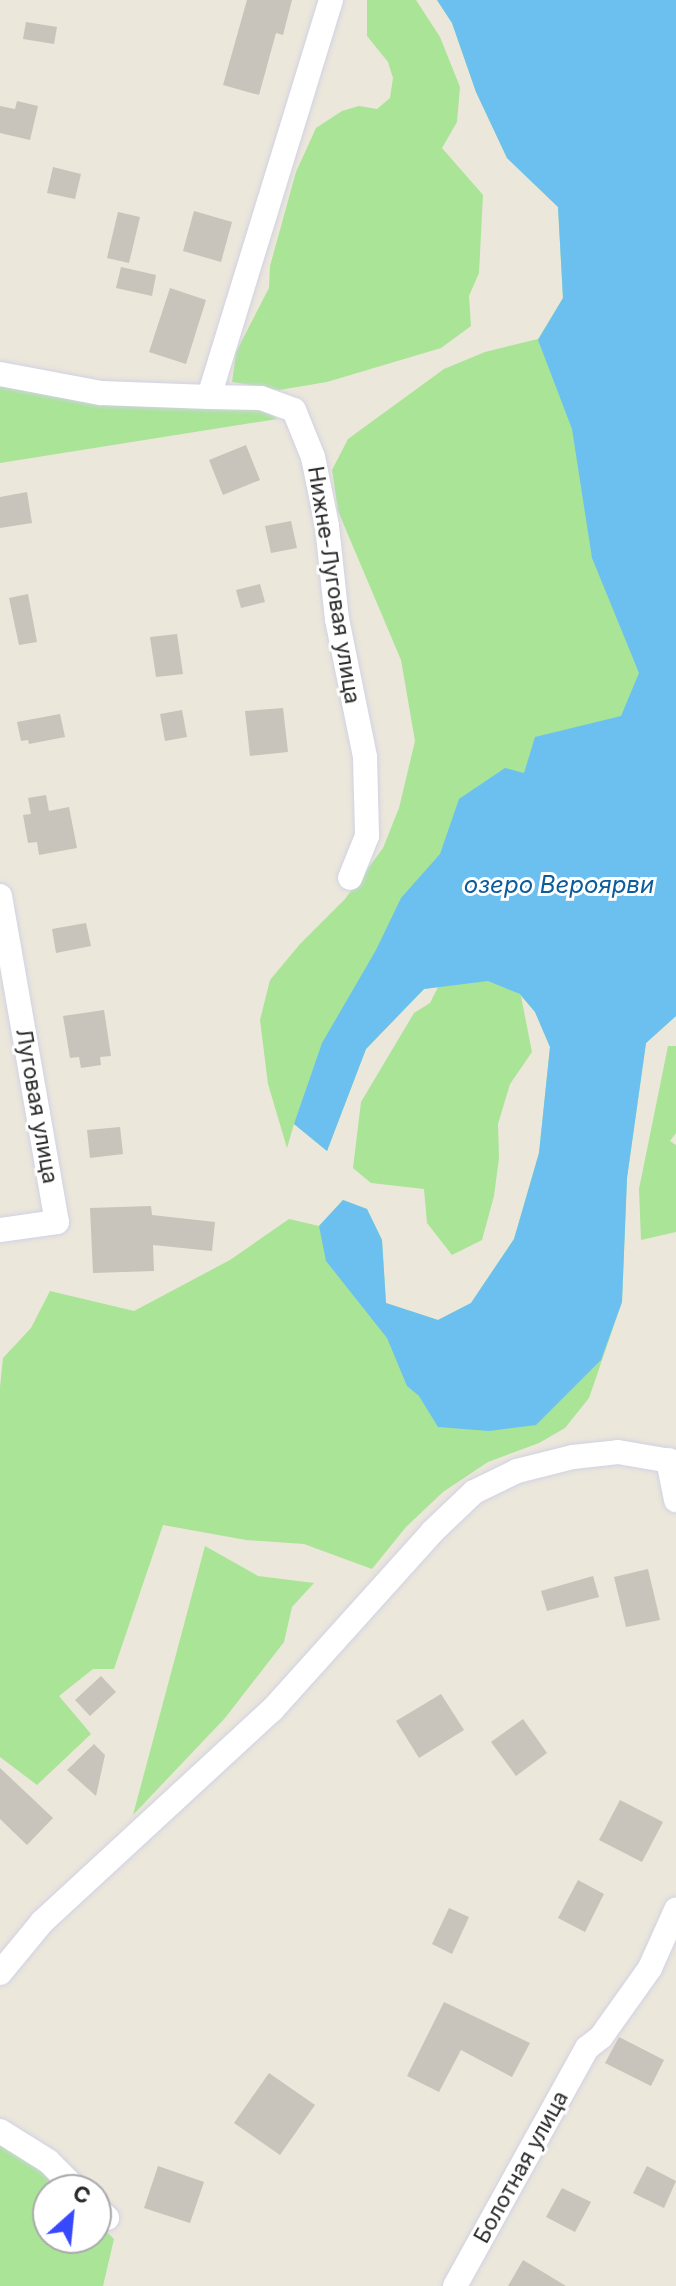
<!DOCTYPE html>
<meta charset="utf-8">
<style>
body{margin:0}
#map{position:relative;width:676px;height:2286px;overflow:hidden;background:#ece7db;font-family:Inter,sans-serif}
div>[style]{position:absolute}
.green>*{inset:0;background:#a9e497}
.water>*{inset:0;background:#6cc0f0}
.building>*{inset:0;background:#c8c3bb}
.roads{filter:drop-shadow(0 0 2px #d1d2e3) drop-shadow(0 0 2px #d1d2e3)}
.minor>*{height:24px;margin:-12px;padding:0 12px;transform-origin:12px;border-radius:12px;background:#fff}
span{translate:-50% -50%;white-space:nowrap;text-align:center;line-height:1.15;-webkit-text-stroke:6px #fff;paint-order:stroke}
.street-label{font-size:22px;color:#2a2a2a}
.water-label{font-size:24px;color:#0b5c9c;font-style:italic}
.north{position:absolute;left:32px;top:2174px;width:80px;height:80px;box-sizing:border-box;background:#fff;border:2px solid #aaa;border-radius:50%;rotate:27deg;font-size:22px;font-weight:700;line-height:32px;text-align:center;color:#2a2a2a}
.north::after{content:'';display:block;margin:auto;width:28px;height:36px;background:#3849fd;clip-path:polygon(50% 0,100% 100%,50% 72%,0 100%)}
</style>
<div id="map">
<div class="green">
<i style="clip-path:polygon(367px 0,416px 0,440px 37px,460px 87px,457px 122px,442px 148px,483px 195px,479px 273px,469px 296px,471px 326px,441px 348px,327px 382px,279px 390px,232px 382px,236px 352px,269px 288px,270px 266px,296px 172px,316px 128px,342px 111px,359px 106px,377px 109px,390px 98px,393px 78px,388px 62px,367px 36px)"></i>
<i style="clip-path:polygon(437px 0,676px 0,676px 1016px,646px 1043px,627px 1178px,622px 1302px,589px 1398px,565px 1428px,539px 1443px,488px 1462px,443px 1492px,406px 1527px,372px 1569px,304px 1544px,246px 1540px,163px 1525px,114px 1669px,93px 1669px,59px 1696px,91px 1734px,37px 1785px,0 1757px,0 1387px,3px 1358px,31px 1328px,50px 1291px,134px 1311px,230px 1260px,289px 1219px,319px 1226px,343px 1200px,367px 1209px,382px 1240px,386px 1303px,438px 1320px,471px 1303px,514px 1239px,539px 1153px,550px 1047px,535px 1012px,521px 996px,532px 1052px,510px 1084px,498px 1124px,499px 1158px,494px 1196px,482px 1240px,452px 1255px,427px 1223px,424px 1189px,371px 1183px,353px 1168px,361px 1102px,414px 1013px,430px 1003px,438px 987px,424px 989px,366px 1049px,327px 1151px,294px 1124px,287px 1148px,268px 1084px,260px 1020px,270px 980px,300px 944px,345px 899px,383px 848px,399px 808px,415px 741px,401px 660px,338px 511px,332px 470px,348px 439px,444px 369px,485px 352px,538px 339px,563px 298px,558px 207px,507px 158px,476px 92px,452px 23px)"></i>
<i style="clip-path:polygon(0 385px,260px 407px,277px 419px,0 463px)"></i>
<i style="clip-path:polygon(668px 1046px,676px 1046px,676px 1133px,670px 1141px,676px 1145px,676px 1232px,641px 1240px,639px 1189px)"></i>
<i style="clip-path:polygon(205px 1546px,258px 1576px,314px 1583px,292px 1607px,284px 1642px,225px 1718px,133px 1815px)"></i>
<i style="clip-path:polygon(0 2143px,43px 2170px,64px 2190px,48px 2190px,48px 2238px,96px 2238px,96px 2221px,114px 2239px,103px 2286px,0 2286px)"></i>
</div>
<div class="water">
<i style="clip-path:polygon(437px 0,676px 0,676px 1016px,646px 1043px,627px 1178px,622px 1302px,601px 1360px,536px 1425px,489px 1431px,438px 1427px,419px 1396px,407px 1386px,387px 1338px,326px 1261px,319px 1226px,343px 1200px,367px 1209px,382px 1240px,386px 1303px,438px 1320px,471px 1303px,514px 1239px,539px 1153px,550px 1047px,535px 1012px,520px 994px,488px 981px,424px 989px,366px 1049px,327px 1151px,294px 1124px,322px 1043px,376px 950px,401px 898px,440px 854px,459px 799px,505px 768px,524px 773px,535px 737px,621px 716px,639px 673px,592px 558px,572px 429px,538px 340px,563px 298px,558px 207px,507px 158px,476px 92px,452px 23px)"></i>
</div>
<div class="building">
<i style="clip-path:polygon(247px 0,292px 0,283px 35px,276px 33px,259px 95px,223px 85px)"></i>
<i style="clip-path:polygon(26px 22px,57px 27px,54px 44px,23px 39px)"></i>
<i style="clip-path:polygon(17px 101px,38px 106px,30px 140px,0 133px,0 106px,15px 109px)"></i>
<i style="clip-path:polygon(53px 167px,81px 174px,75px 199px,47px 193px)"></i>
<i style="clip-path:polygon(194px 211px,232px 222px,221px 262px,183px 251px)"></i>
<i style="clip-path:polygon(118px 212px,140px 217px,129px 263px,107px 258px)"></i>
<i style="clip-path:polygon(121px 267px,156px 275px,152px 296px,116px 288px)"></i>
<i style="clip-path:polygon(170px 288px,206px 300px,186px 364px,149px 352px)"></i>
<i style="clip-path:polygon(246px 445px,260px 480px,223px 495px,209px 460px)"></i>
<i style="clip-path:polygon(27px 492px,32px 523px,0 528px,0 497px)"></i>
<i style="clip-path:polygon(291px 521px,297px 548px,271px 553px,265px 526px)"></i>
<i style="clip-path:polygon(260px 584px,265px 602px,241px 608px,236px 590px)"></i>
<i style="clip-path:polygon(28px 594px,37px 642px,19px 645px,9px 598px)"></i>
<i style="clip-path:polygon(177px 634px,183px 674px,156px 677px,150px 637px)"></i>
<i style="clip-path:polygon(283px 708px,288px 752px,250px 756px,245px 711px)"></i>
<i style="clip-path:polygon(182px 710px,187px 737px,165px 741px,160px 714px)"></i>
<i style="clip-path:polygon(60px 714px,65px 737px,29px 744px,28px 740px,21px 741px,17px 722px)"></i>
<i style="clip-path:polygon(46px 795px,49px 811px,69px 807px,77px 848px,39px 855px,37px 842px,28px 843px,23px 815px,31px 814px,28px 798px)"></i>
<i style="clip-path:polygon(86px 923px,91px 946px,56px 953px,52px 929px)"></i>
<i style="clip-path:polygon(104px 1010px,111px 1056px,100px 1057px,101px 1065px,81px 1068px,79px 1057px,70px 1058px,63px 1016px)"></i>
<i style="clip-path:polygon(120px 1127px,123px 1154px,90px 1158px,87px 1130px)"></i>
<i style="clip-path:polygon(151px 1206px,152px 1215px,215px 1222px,212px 1251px,153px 1245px,154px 1271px,93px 1273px,90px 1208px)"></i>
<i style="clip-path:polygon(648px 1569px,660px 1620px,626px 1627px,614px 1577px)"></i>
<i style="clip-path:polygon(593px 1576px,599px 1597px,547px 1611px,541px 1591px)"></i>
<i style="clip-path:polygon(101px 1676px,116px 1692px,90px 1716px,75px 1700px)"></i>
<i style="clip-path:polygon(441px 1694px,464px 1730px,419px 1758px,396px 1721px)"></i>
<i style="clip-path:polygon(523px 1719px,547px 1753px,516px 1776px,491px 1742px)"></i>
<i style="clip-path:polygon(94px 1744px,105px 1755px,96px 1796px,67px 1770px)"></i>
<i style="clip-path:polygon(0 1768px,53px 1818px,27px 1845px,0 1819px)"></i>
<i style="clip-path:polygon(620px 1800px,663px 1822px,642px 1862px,599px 1840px)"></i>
<i style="clip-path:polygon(578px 1880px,604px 1894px,585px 1932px,558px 1918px)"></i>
<i style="clip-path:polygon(449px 1908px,469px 1917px,452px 1954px,432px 1944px)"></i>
<i style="clip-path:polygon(444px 2002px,530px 2043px,512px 2077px,461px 2050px,439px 2092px,407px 2076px)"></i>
<i style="clip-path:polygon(619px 2037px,664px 2060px,651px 2086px,605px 2063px)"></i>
<i style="clip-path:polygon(269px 2073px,315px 2105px,280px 2155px,234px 2123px)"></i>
<i style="clip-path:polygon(158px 2166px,204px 2182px,190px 2223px,144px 2208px)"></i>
<i style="clip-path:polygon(647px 2166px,676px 2181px,664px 2208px,633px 2193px)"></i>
<i style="clip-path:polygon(562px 2188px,591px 2202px,575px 2232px,546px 2217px)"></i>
<i style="clip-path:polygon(523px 2260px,566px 2286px,508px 2286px)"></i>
</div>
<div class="roads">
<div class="minor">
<i style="left:331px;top:0;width:415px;rotate:107.1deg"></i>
<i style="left:209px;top:397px;width:52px;rotate:1.1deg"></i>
<i style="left:261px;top:398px;width:35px;rotate:20deg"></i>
<i style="left:294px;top:410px;width:51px;rotate:68deg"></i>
<i style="left:313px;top:457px;width:70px;rotate:78.5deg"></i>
<i style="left:327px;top:526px;width:94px;rotate:83.9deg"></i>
<i style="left:337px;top:619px;width:141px;rotate:78.5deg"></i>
<i style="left:365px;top:757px;width:79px;rotate:88.5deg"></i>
<i style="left:367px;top:836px;width:45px;rotate:112deg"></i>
<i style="left:0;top:374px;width:103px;rotate:10.7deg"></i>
<i style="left:101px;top:393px;width:108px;rotate:2.1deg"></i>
<i style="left:0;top:896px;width:331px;rotate:80.1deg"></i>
<i style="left:57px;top:1222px;width:58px;rotate:172deg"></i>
<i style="left:668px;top:1460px;width:41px;rotate:78.7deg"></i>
<i style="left:0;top:1973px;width:66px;rotate:-50.5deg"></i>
<i style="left:42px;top:1922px;width:313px;rotate:-42.7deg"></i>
<i style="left:272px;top:1710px;width:239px;rotate:-48deg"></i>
<i style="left:432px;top:1532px;width:58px;rotate:-43.6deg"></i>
<i style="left:474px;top:1492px;width:48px;rotate:-26deg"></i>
<i style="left:517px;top:1471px;width:58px;rotate:-14deg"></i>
<i style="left:573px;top:1457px;width:45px;rotate:-6.3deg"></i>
<i style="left:618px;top:1452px;width:59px;rotate:9.8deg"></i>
<i style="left:0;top:2131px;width:57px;rotate:32deg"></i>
<i style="left:48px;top:2161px;width:41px;rotate:45deg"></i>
<i style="left:96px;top:2208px;width:15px;rotate:42deg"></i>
<i style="left:455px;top:2286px;width:272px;rotate:-61deg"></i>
<i style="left:587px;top:2048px;width:18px;rotate:-38deg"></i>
<i style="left:601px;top:2037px;width:85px;rotate:-54.6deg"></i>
<i style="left:650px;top:1968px;width:64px;rotate:-65.9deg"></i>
</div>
</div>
<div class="street-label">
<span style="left:334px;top:585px;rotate:81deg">Нижне-Луговая улица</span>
<span style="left:37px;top:1106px;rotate:80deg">Луговая улица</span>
<span style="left:521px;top:2167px;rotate:-61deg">Болотная улица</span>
</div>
<div class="water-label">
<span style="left:559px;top:885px">озеро Вероярви</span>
</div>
<div class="north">С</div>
</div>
